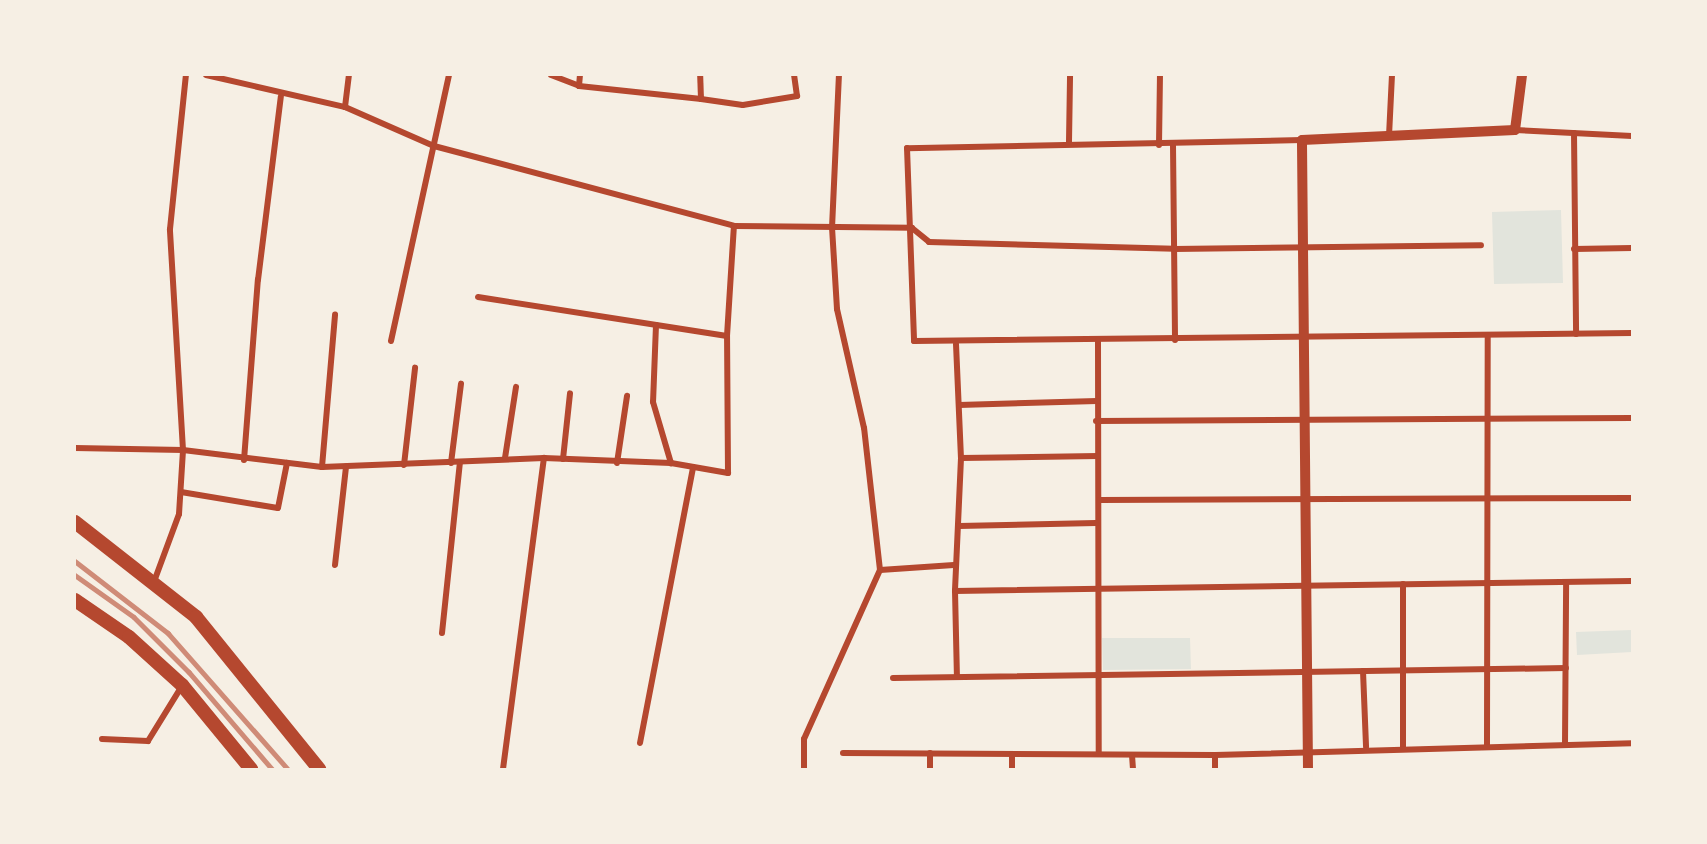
<!DOCTYPE html>
<style>
body{margin:0}
#map{position:relative;width:1707px;height:844px;overflow:hidden;background:#f6efe4;font-family:Helvetica,sans-serif}
div>[style]{position:absolute}
.green>*{inset:0;background:#e2e4dc}
.minor>*{height:6px;margin:-3px;padding:0 3px;transform-origin:3px;border-radius:3px;background:#b5482f}
.tertiary>*{height:10px;margin:-5px;padding:0 5px;transform-origin:5px;border-radius:5px;background:#b5482f}
.primary>*{height:14px;margin:-7px;padding:0 7px;transform-origin:7px;border-radius:7px;background:#b5482f}
.rail>*{height:4.5px;margin:-2.25px;padding:0 2.25px;transform-origin:2.25px;border-radius:2.25px;background:#cf8b77}
span{translate:-50% -50%;white-space:nowrap;text-align:center;line-height:1.15;-webkit-text-stroke:6px #f6efe4;paint-order:stroke}
.frame{position:absolute;inset:0;border:76px solid #f6efe4;pointer-events:none}
</style>
<div id="map">
<div class="green">
<i style="clip-path:polygon(1561px 210px,1563px 283px,1494px 284px,1492px 212px)"></i>
<i style="clip-path:polygon(1632px 630px,1632px 652px,1577px 655px,1576px 632px)"></i>
<i style="clip-path:polygon(1102px 638px,1190px 638px,1191px 669px,1103px 670px)"></i>
</div>
<div class="minor">
<i style="left:206px;top:75px;width:143px;rotate:13deg"></i>
<i style="left:345px;top:107px;width:97px;rotate:23.7deg"></i>
<i style="left:434px;top:146px;width:310px;rotate:14.9deg"></i>
<i style="left:734px;top:226px;width:178px;rotate:0.6deg"></i>
<i style="left:551px;top:75px;width:30px;rotate:21deg"></i>
<i style="left:579px;top:86px;width:123px;rotate:6.1deg"></i>
<i style="left:701px;top:99px;width:24px;rotate:-92deg"></i>
<i style="left:579px;top:86px;width:11px;rotate:-85deg"></i>
<i style="left:701px;top:99px;width:42px;rotate:8.1deg"></i>
<i style="left:743px;top:105px;width:55px;rotate:-9.5deg"></i>
<i style="left:797px;top:96px;width:21px;rotate:-98deg"></i>
<i style="left:345px;top:107px;width:32px;rotate:-83deg"></i>
<i style="left:1515px;top:130px;width:117px;rotate:2.9deg"></i>
<i style="left:1574px;top:133px;width:201px;rotate:89.4deg"></i>
<i style="left:1389px;top:136px;width:61px;rotate:-87.2deg"></i>
<i style="left:1302px;top:140px;width:395px;rotate:178.8deg"></i>
<i style="left:907px;top:148px;width:193px;rotate:87.9deg"></i>
<i style="left:914px;top:341px;width:718px;rotate:-0.64deg"></i>
<i style="left:1069px;top:142px;width:67px;rotate:-89.1deg"></i>
<i style="left:1159px;top:145px;width:70px;rotate:-89.2deg"></i>
<i style="left:1173px;top:145px;width:195px;rotate:89.4deg"></i>
<i style="left:912px;top:228px;width:22px;rotate:39deg"></i>
<i style="left:929px;top:242px;width:245px;rotate:1.6deg"></i>
<i style="left:1174px;top:249px;width:307px;rotate:-0.7deg"></i>
<i style="left:1574px;top:249px;width:58px;rotate:-1deg"></i>
<i style="left:478px;top:297px;width:252px;rotate:8.9deg"></i>
<i style="left:656px;top:325px;width:77px;rotate:92.2deg"></i>
<i style="left:653px;top:402px;width:64px;rotate:73.6deg"></i>
<i style="left:391px;top:341px;width:272px;rotate:-77.7deg"></i>
<i style="left:1098px;top:341px;width:413px;rotate:89.9deg"></i>
<i style="left:956px;top:344px;width:114px;rotate:87.5deg"></i>
<i style="left:961px;top:458px;width:133px;rotate:92.6deg"></i>
<i style="left:955px;top:591px;width:677px;rotate:-0.85deg"></i>
<i style="left:959px;top:405px;width:138px;rotate:-1.7deg"></i>
<i style="left:1096px;top:421px;width:536px;rotate:-0.32deg"></i>
<i style="left:75px;top:448px;width:108px;rotate:1.1deg"></i>
<i style="left:183px;top:450px;width:140px;rotate:7deg"></i>
<i style="left:322px;top:467px;width:222px;rotate:-2.3deg"></i>
<i style="left:544px;top:458px;width:127px;rotate:2.3deg"></i>
<i style="left:671px;top:463px;width:58px;rotate:10deg"></i>
<i style="left:728px;top:473px;width:137px;rotate:-90.4deg"></i>
<i style="left:727px;top:336px;width:110px;rotate:-86.4deg"></i>
<i style="left:505px;top:458px;width:72px;rotate:-81.2deg"></i>
<i style="left:961px;top:458px;width:137px;rotate:-0.8deg"></i>
<i style="left:563px;top:459px;width:66px;rotate:-83.9deg"></i>
<i style="left:244px;top:460px;width:181px;rotate:-85.6deg"></i>
<i style="left:258px;top:280px;width:185px;rotate:-82.9deg"></i>
<i style="left:451px;top:463px;width:80px;rotate:-82.8deg"></i>
<i style="left:617px;top:463px;width:68px;rotate:-81.5deg"></i>
<i style="left:404px;top:465px;width:98px;rotate:-83.5deg"></i>
<i style="left:322px;top:467px;width:153px;rotate:-85.1deg"></i>
<i style="left:181px;top:492px;width:98px;rotate:9.4deg"></i>
<i style="left:278px;top:508px;width:46px;rotate:-78.7deg"></i>
<i style="left:1100px;top:500px;width:532px;rotate:-0.22deg"></i>
<i style="left:959px;top:526px;width:137px;rotate:-1.3deg"></i>
<i style="left:335px;top:565px;width:99px;rotate:-83.6deg"></i>
<i style="left:880px;top:570px;width:74px;rotate:-3.9deg"></i>
<i style="left:155px;top:579px;width:69px;rotate:-69.7deg"></i>
<i style="left:179px;top:514px;width:64px;rotate:-86.4deg"></i>
<i style="left:183px;top:450px;width:221px;rotate:-93.4deg"></i>
<i style="left:170px;top:229px;width:155px;rotate:-84.1deg"></i>
<i style="left:1403px;top:584px;width:163px;rotate:90deg"></i>
<i style="left:955px;top:591px;width:86px;rotate:88.7deg"></i>
<i style="left:442px;top:633px;width:171px;rotate:-84deg"></i>
<i style="left:1363px;top:671px;width:76px;rotate:87.7deg"></i>
<i style="left:893px;top:678px;width:673px;rotate:-0.85deg"></i>
<i style="left:102px;top:739px;width:46px;rotate:2.5deg"></i>
<i style="left:148px;top:741px;width:65px;rotate:-58.3deg"></i>
<i style="left:640px;top:743px;width:281px;rotate:-79.1deg"></i>
<i style="left:1487px;top:745px;width:410px;rotate:-89.9deg"></i>
<i style="left:1565px;top:745px;width:162px;rotate:-89.6deg"></i>
<i style="left:843px;top:753px;width:372px;rotate:0.3deg"></i>
<i style="left:1215px;top:755px;width:417px;rotate:-1.6deg"></i>
<i style="left:930px;top:753px;width:16px;rotate:90deg"></i>
<i style="left:1012px;top:754px;width:15px;rotate:90deg"></i>
<i style="left:1132px;top:755px;width:14px;rotate:86deg"></i>
<i style="left:1215px;top:755px;width:14px;rotate:90deg"></i>
<i style="left:503px;top:769px;width:314px;rotate:-82.5deg"></i>
<i style="left:804px;top:769px;width:30px;rotate:-90deg"></i>
<i style="left:804px;top:739px;width:185px;rotate:-65.8deg"></i>
<i style="left:880px;top:570px;width:143px;rotate:-96.4deg"></i>
<i style="left:864px;top:428px;width:122px;rotate:-102.8deg"></i>
<i style="left:837px;top:309px;width:81px;rotate:-93.5deg"></i>
<i style="left:832px;top:228px;width:153px;rotate:-87.4deg"></i>
</div>
<div class="tertiary">
<i style="left:1308px;top:769px;width:629px;rotate:-90.55deg"></i>
<i style="left:1302px;top:140px;width:213px;rotate:-2.7deg"></i>
<i style="left:1515px;top:130px;width:55px;rotate:-82.7deg"></i>
</div>
<div class="primary">
<i style="left:75px;top:522px;width:154px;rotate:38.1deg"></i>
<i style="left:196px;top:617px;width:196px;rotate:51deg"></i>
<i style="left:75px;top:600px;width:65px;rotate:34.4deg"></i>
<i style="left:129px;top:637px;width:72px;rotate:42.2deg"></i>
<i style="left:182px;top:685px;width:109px;rotate:50.6deg"></i>
</div>
<div class="rail">
<i style="left:75px;top:561px;width:118px;rotate:37.7deg"></i>
<i style="left:168px;top:633px;width:181px;rotate:48.6deg"></i>
<i style="left:75px;top:575px;width:72px;rotate:35.4deg"></i>
<i style="left:134px;top:617px;width:78px;rotate:45deg"></i>
<i style="left:189px;top:672px;width:128px;rotate:49.4deg"></i>
</div>
<div class="frame"></div>
</div>
